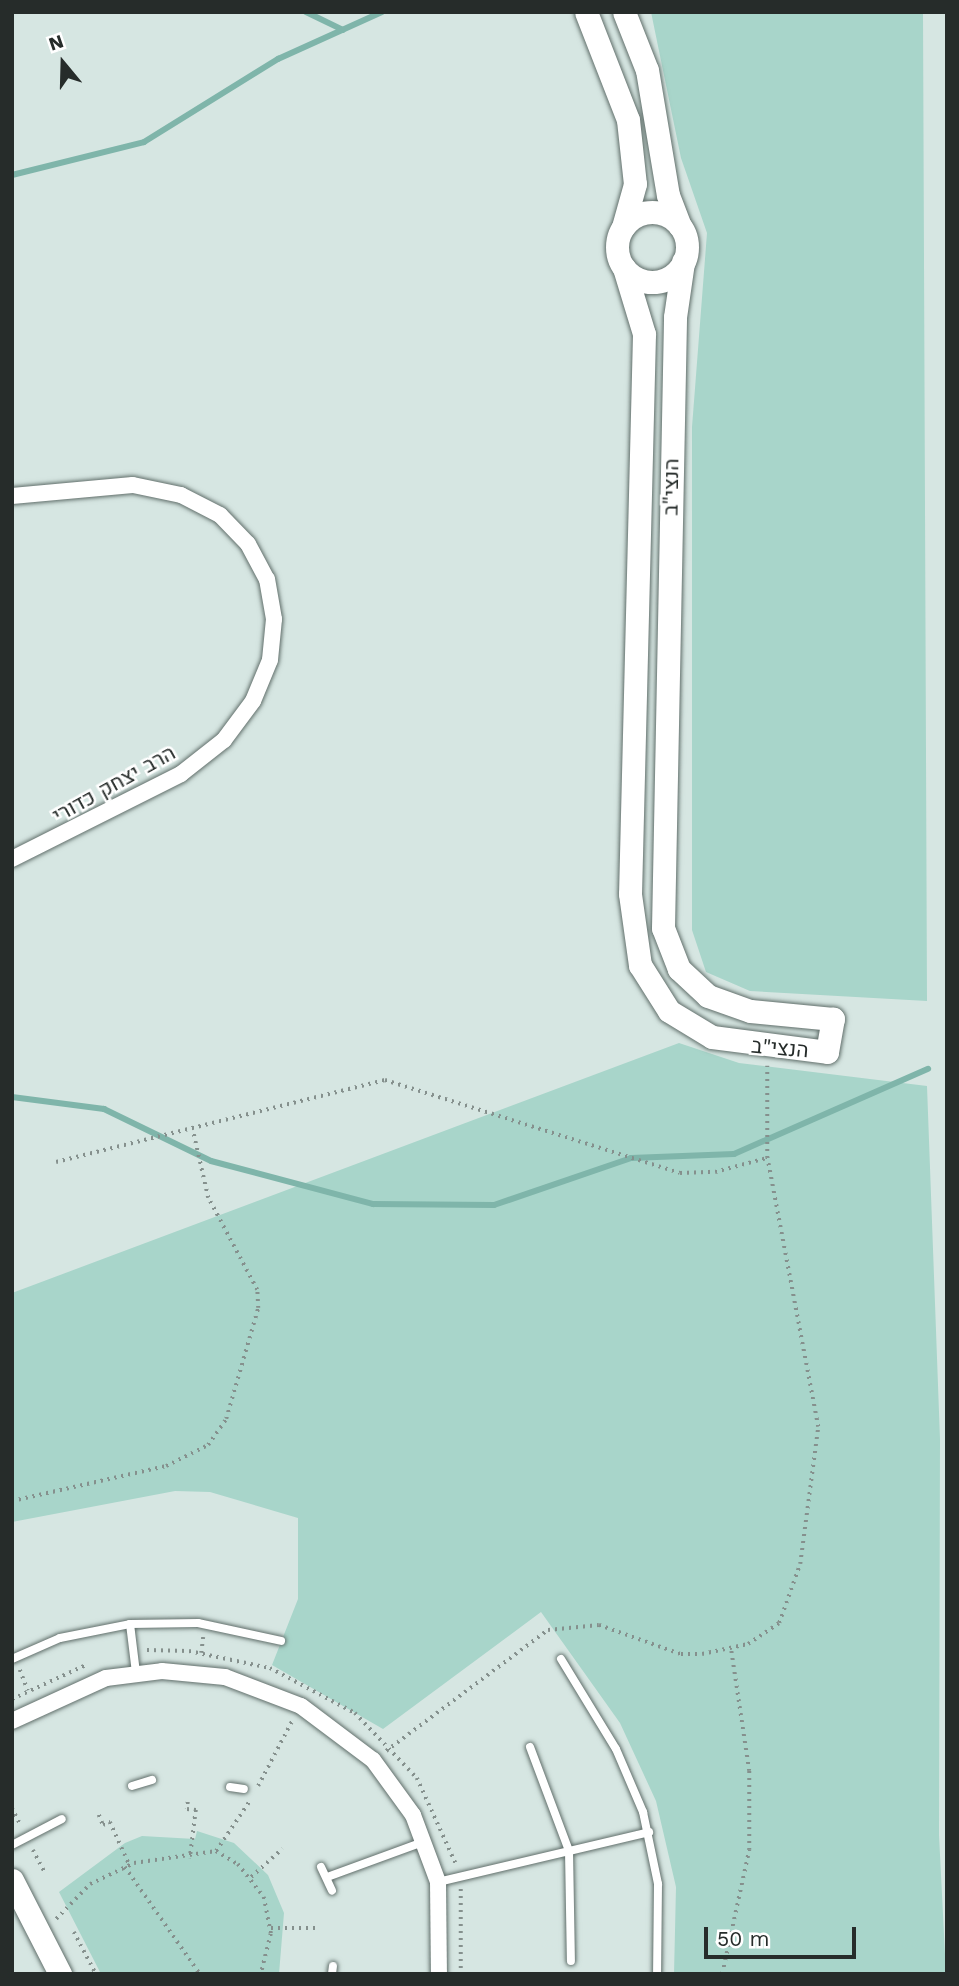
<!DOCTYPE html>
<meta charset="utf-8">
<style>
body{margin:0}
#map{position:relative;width:959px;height:1986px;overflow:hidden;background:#d6e6e2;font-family:"Work Sans",Heebo,sans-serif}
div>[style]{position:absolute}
.green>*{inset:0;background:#a8d5ca}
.stream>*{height:6px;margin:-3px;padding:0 3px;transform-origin:3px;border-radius:3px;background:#7fb5aa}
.path>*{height:3.5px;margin-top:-1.75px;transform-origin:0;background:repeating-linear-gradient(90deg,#85908d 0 2px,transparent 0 7px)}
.roads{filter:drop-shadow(0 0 2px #616f6b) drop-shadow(0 0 2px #616f6b)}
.lane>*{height:8px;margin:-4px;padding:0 4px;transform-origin:4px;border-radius:4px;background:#fff}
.street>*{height:16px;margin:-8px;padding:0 8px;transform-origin:8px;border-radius:8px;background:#fff}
.secondary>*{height:23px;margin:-11.5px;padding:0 11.5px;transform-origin:11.5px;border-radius:11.5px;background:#fff}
.secondary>.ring{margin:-11.5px;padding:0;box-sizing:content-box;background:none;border:23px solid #fff;border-radius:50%}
span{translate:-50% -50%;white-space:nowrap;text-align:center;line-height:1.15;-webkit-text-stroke:5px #fff;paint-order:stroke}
.street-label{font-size:21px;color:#262c2a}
.frame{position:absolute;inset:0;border:14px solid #262c2a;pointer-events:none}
.north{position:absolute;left:28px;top:28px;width:70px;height:70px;-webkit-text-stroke:5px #fff;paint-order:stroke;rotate:341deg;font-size:19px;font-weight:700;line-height:28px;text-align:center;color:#262c2a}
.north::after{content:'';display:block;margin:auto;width:24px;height:32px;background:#262c2a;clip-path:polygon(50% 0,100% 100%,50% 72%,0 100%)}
.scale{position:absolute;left:704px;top:1927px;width:152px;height:32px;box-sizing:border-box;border:4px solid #262c2a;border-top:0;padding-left:9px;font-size:21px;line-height:24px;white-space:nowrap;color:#262c2a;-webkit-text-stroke:5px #fff;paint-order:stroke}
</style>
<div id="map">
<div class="green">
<i style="clip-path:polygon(651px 12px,923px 12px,927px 1001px,750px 991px,706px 972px,692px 930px,692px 427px,707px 233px,681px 158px)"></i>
<i style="clip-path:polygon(679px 1043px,739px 1063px,927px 1086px,940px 1439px,939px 1835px,946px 1974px,674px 1974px,676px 1887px,656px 1801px,620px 1723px,541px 1612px,383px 1729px,272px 1665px,298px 1599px,298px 1518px,210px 1492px,175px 1491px,12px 1522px,12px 1293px)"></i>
<i style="clip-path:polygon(197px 1831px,234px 1843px,268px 1875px,284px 1913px,279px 1974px,101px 1974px,59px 1892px,125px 1843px,142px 1836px,195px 1839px)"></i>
</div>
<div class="stream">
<i style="left:306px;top:12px;width:41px;rotate:25.9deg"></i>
<i style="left:12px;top:175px;width:136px;rotate:-14deg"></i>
<i style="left:144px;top:142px;width:158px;rotate:-31.8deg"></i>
<i style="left:278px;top:59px;width:114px;rotate:-24.3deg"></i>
<i style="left:12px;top:1097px;width:93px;rotate:7.4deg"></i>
<i style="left:104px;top:1109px;width:119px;rotate:25.9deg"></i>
<i style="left:211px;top:1161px;width:168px;rotate:14.9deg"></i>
<i style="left:373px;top:1204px;width:121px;rotate:0.5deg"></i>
<i style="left:494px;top:1205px;width:145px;rotate:-18.9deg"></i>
<i style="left:631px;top:1158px;width:103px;rotate:-2.2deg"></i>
<i style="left:734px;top:1154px;width:212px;rotate:-23.7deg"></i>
</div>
<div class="path">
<i style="left:56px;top:1162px;width:339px;rotate:-14deg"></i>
<i style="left:385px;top:1080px;width:309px;rotate:17.5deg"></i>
<i style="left:680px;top:1173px;width:35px;rotate:-2deg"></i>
<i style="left:715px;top:1172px;width:54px;rotate:-15.1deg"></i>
<i style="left:12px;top:1501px;width:158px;rotate:-12.8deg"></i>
<i style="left:166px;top:1466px;width:47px;rotate:-26.6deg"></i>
<i style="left:208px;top:1445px;width:32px;rotate:-55deg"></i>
<i style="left:226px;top:1419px;width:116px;rotate:-73.9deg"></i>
<i style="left:258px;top:1308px;width:18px;rotate:-93deg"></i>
<i style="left:257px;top:1290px;width:104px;rotate:-118deg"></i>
<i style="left:208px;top:1198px;width:68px;rotate:-102.8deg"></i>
<i style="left:147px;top:1650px;width:42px;rotate:1.4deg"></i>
<i style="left:189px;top:1651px;width:83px;rotate:11.9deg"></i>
<i style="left:270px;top:1668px;width:96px;rotate:27.9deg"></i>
<i style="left:355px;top:1713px;width:90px;rotate:46.4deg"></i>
<i style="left:417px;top:1778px;width:94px;rotate:65.6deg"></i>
<i style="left:201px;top:1653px;width:16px;rotate:-83deg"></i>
<i style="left:20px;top:1670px;width:22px;rotate:69deg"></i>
<i style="left:12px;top:1699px;width:81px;rotate:-24.7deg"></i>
<i style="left:386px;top:1751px;width:202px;rotate:-36.8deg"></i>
<i style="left:548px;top:1630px;width:51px;rotate:-5.6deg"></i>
<i style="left:599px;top:1625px;width:87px;rotate:19.5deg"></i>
<i style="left:681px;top:1654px;width:21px"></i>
<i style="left:702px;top:1654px;width:47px;rotate:-12.3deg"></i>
<i style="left:748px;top:1644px;width:37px;rotate:-34deg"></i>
<i style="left:779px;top:1623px;width:63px;rotate:-70.4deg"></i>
<i style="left:800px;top:1564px;width:138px;rotate:-82.5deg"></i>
<i style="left:818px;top:1427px;width:274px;rotate:-100.7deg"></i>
<i style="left:767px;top:1158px;width:92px;rotate:-90deg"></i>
<i style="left:258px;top:1786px;width:73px;rotate:-62.4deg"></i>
<i style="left:188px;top:1802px;width:7px;rotate:98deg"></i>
<i style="left:187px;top:1809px;width:9px;rotate:6deg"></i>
<i style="left:196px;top:1810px;width:49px;rotate:97deg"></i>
<i style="left:12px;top:1808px;width:18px;rotate:63deg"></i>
<i style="left:99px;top:1815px;width:11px;rotate:68deg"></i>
<i style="left:103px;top:1825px;width:8px;rotate:-23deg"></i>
<i style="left:110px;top:1822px;width:46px;rotate:65.7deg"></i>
<i style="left:33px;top:1850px;width:26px;rotate:62deg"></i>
<i style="left:216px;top:1851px;width:26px;rotate:31deg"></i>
<i style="left:238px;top:1864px;width:42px;rotate:51.8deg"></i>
<i style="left:264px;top:1897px;width:38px;rotate:79deg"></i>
<i style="left:271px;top:1934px;width:41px;rotate:104deg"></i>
<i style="left:125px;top:1867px;width:131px;rotate:55deg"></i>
<i style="left:251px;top:1877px;width:42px;rotate:-42.1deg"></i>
<i style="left:461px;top:1889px;width:85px;rotate:90deg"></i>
<i style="left:56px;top:1919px;width:49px;rotate:-45.8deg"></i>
<i style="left:90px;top:1884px;width:49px;rotate:-25.5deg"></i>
<i style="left:134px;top:1863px;width:83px;rotate:-8.3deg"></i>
<i style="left:216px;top:1851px;width:59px;rotate:-56deg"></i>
<i style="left:271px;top:1928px;width:44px"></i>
<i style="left:74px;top:1932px;width:47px;rotate:62.4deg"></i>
<i style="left:722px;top:1974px;width:127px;rotate:-77.7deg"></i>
<i style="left:749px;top:1850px;width:79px;rotate:-90deg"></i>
<i style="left:749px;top:1771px;width:121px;rotate:-98.5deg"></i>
</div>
<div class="roads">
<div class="lane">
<i style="left:130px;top:1624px;width:49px;rotate:83deg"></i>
<i style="left:12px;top:1659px;width:52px;rotate:-23.6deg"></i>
<i style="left:60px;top:1638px;width:71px;rotate:-11.3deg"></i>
<i style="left:130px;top:1624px;width:68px;rotate:-0.8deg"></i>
<i style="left:198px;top:1623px;width:85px;rotate:12.2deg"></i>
<i style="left:561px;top:1659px;width:105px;rotate:58.6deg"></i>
<i style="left:616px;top:1749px;width:69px;rotate:66.8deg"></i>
<i style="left:643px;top:1812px;width:74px;rotate:78.2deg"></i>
<i style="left:658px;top:1884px;width:90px;rotate:90.6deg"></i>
<i style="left:530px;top:1747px;width:111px;rotate:69.4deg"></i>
<i style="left:569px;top:1851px;width:110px;rotate:89deg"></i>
<i style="left:132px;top:1786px;width:21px;rotate:-17deg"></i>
<i style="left:230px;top:1787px;width:14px;rotate:8deg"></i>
<i style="left:12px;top:1845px;width:56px;rotate:-27.5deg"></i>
<i style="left:321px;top:1867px;width:26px;rotate:65deg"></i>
<i style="left:330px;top:1876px;width:99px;rotate:-20.1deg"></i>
<i style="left:438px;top:1882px;width:217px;rotate:-13.3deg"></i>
<i style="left:332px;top:1974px;width:8px;rotate:-83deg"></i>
</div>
<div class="street">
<i style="left:12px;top:496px;width:121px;rotate:-5.2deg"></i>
<i style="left:133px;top:485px;width:49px;rotate:11.8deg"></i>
<i style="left:181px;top:495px;width:44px;rotate:27.1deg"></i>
<i style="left:220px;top:515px;width:40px;rotate:46deg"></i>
<i style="left:248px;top:544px;width:40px;rotate:62deg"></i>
<i style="left:267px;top:579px;width:41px;rotate:80.1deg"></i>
<i style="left:274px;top:619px;width:41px;rotate:95.6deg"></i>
<i style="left:270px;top:660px;width:44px;rotate:112.5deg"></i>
<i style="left:253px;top:701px;width:49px;rotate:126.6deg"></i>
<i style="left:224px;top:740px;width:55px;rotate:141.7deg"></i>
<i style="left:181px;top:774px;width:189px;rotate:153.3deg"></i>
<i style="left:12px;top:1721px;width:103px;rotate:-24.6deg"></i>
<i style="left:106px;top:1678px;width:56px;rotate:-7.1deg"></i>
<i style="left:162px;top:1671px;width:63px;rotate:5.4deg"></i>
<i style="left:225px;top:1677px;width:81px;rotate:20.9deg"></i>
<i style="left:301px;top:1706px;width:90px;rotate:36.9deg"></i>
<i style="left:373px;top:1760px;width:68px;rotate:54deg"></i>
<i style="left:413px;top:1815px;width:72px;rotate:69.5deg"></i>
<i style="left:438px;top:1882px;width:92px;rotate:89.4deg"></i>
</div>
<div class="secondary">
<i style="left:586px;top:12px;width:116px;rotate:68.7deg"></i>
<i style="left:628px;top:120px;width:64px;rotate:83.8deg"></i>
<i style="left:635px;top:184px;width:45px;rotate:105.6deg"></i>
<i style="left:624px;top:12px;width:62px;rotate:68.4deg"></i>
<i style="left:647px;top:70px;width:127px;rotate:80.5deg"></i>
<i style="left:668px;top:195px;width:33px;rotate:69deg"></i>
<i class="ring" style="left:617px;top:212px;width:47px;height:47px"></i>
<i style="left:624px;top:268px;width:69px;rotate:73.1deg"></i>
<i style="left:644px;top:334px;width:560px;rotate:91.43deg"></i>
<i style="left:630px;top:894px;width:72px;rotate:82deg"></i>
<i style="left:640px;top:965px;width:54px;rotate:57.8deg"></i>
<i style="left:669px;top:1011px;width:50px;rotate:31.2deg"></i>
<i style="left:712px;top:1037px;width:116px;rotate:7.4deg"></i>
<i style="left:827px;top:1052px;width:34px;rotate:-80deg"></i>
<i style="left:833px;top:1019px;width:83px;rotate:-174.5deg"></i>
<i style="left:750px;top:1011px;width:45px;rotate:-160.3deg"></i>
<i style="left:708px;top:996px;width:40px;rotate:-137deg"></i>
<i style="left:679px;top:969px;width:44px;rotate:-111.3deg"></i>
<i style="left:663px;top:928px;width:611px;rotate:-88.87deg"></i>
<i style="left:675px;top:317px;width:56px;rotate:-81.7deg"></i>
<i style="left:12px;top:1880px;width:106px;rotate:62.9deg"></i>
</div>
</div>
<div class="street-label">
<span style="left:671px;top:487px;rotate:-89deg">הנצי"ב</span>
<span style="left:114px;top:784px;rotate:-29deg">הרב יצחק כדורי</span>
<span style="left:780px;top:1048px;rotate:5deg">הנצי"ב</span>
</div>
<div class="frame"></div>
<div class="north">N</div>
<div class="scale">50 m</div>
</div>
